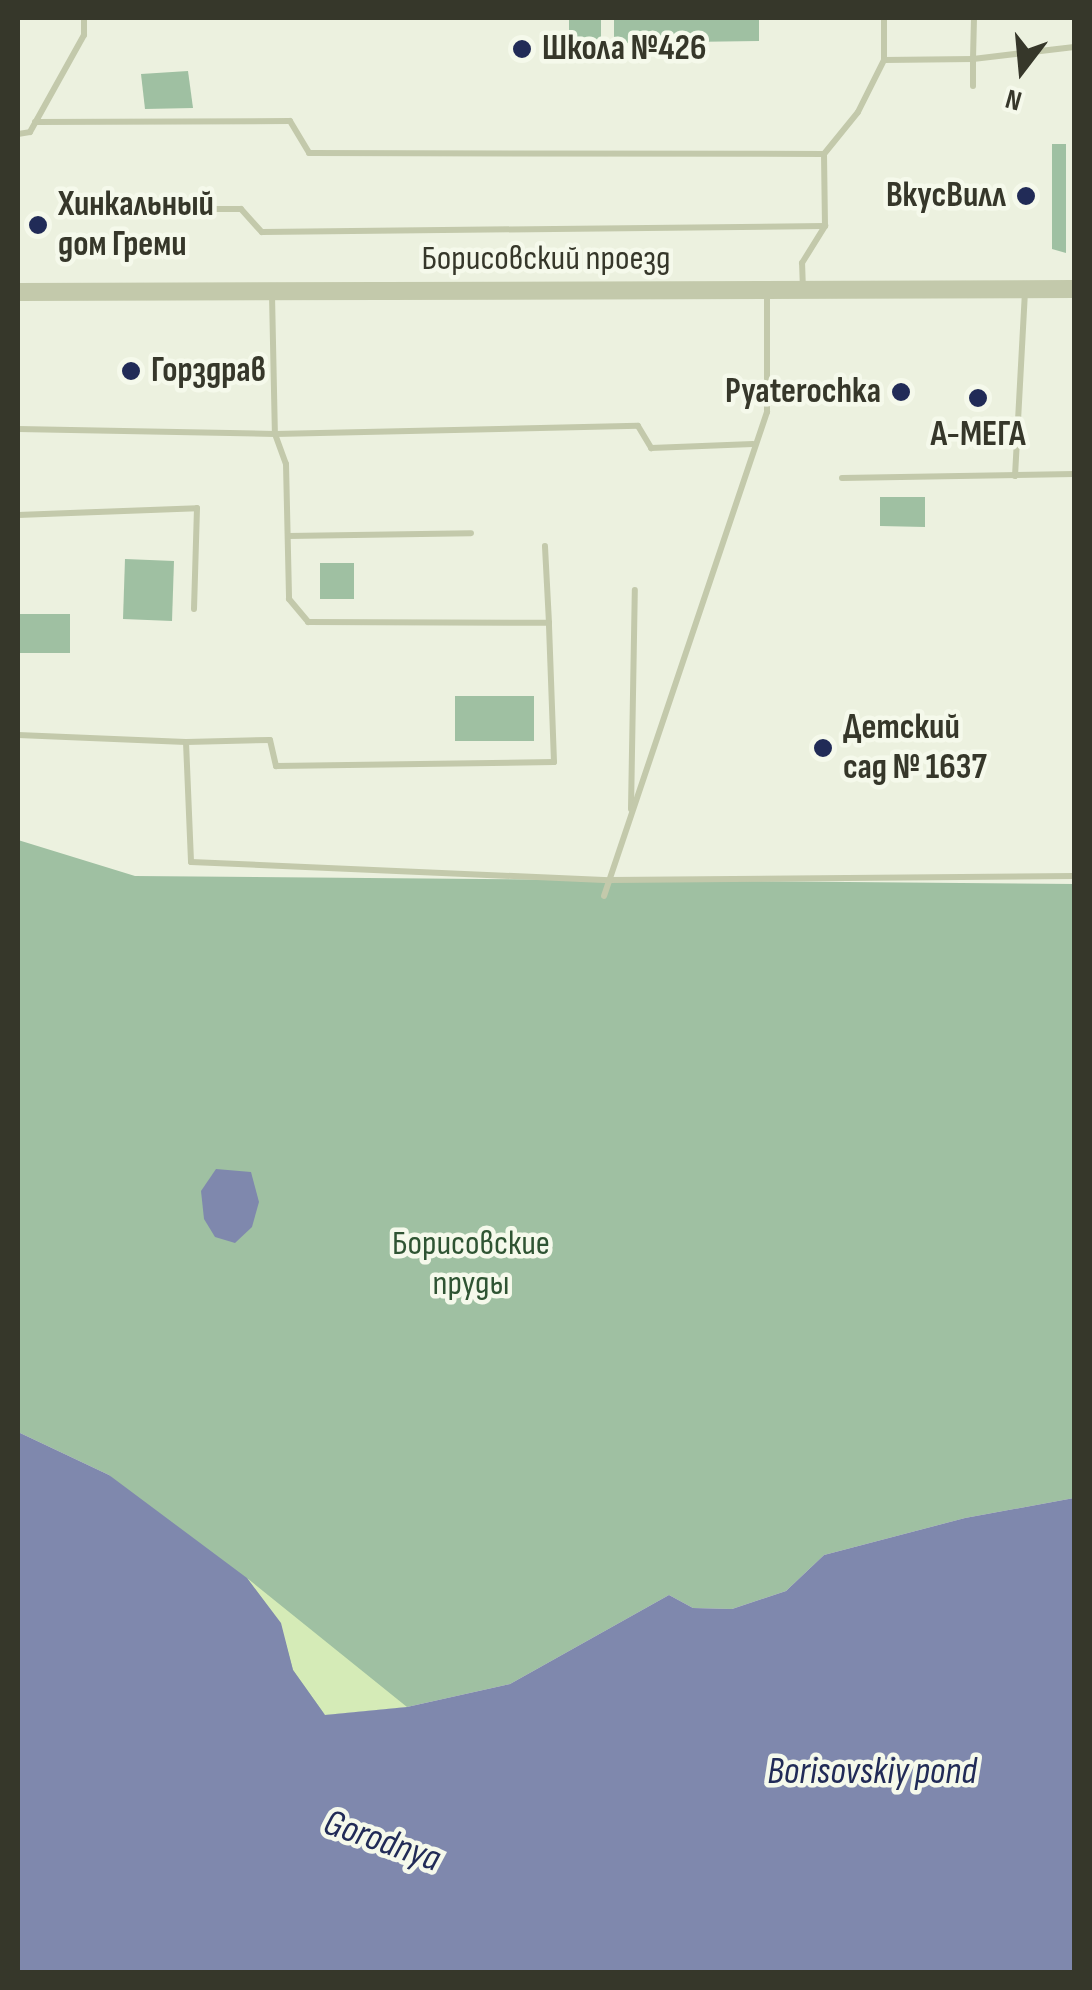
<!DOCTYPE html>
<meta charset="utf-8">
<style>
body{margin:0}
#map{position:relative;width:1092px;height:1990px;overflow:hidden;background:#ecf1df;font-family:"Sofia Sans Condensed",sans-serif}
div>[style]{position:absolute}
.green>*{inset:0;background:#9fc0a2}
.sand>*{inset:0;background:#d5ebb7}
.water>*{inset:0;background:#7f88ad}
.service>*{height:6px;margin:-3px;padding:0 3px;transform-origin:3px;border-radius:3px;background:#c3c9ab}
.tertiary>*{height:18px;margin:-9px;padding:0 9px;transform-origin:9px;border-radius:9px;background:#c3c9ab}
.dots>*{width:28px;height:28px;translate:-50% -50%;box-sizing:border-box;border:5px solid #f5f9eb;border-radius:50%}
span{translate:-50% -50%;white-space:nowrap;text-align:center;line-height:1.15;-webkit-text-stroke:9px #f5f9eb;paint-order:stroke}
.poi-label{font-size:35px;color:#36372a;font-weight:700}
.left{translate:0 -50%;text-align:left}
.right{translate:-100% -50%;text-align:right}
.street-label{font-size:35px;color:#36372a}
.park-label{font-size:35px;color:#2f5433}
.water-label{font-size:38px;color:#212b57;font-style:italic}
.frame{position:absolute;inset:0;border:20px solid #36372a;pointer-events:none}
.north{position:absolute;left:972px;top:20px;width:100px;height:100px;-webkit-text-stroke:8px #f5f9eb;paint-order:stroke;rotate:196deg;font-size:28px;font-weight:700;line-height:40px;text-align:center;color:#36372a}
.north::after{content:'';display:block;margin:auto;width:35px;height:45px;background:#36372a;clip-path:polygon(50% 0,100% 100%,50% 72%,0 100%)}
</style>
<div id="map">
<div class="green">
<i style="clip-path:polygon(569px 18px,601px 18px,601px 46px,569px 45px)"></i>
<i style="clip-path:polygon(614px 18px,759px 18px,759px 41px,614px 43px)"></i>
<i style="clip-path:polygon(188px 71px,193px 108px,145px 109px,141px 74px)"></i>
<i style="clip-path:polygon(1052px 144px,1066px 144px,1066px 253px,1052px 249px)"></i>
<i style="clip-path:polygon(880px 497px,925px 497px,925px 527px,880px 526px)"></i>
<i style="clip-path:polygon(125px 559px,174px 561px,172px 621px,123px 619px)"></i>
<i style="clip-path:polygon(320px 563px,354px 563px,354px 599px,320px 599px)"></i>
<i style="clip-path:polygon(18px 614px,70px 614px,70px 653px,18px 653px)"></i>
<i style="clip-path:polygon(455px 696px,534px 696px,534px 741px,455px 741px)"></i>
<i style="clip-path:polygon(18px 840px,135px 876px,1074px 884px,1074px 1498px,965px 1518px,824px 1555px,786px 1591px,732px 1609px,693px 1608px,669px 1595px,510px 1684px,407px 1707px,325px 1715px,109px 1475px,18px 1432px)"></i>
</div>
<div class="sand">
<i style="clip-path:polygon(247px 1578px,407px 1707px,325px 1715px,293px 1670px,280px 1623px)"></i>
</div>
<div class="water">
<i style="clip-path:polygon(216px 1169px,251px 1172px,259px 1202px,252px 1227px,235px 1243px,215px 1237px,204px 1219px,201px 1191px)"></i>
<i style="clip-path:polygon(18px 1432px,109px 1475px,247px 1578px,281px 1623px,293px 1670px,325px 1715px,407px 1707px,510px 1684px,669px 1595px,693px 1608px,732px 1609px,786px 1591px,824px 1555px,965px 1518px,1074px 1498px,1074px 1972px,18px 1972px)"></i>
</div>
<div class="service">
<i style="left:884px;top:18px;width:42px;rotate:90deg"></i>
<i style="left:884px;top:60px;width:89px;rotate:-0.6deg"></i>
<i style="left:973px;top:59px;width:27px;rotate:90deg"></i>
<i style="left:974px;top:18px;width:41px;rotate:91.4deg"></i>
<i style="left:973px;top:59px;width:102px;rotate:-6.8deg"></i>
<i style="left:35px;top:122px;width:255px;rotate:-0.2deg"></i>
<i style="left:290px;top:121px;width:37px;rotate:59deg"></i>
<i style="left:309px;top:153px;width:515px;rotate:0.11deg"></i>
<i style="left:18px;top:134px;width:12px;rotate:-9deg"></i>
<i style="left:30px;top:132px;width:111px;rotate:-60.9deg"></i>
<i style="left:84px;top:35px;width:17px;rotate:-90deg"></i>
<i style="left:88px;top:209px;width:153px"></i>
<i style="left:241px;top:209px;width:31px;rotate:48deg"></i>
<i style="left:262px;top:232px;width:563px;rotate:-0.61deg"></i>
<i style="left:803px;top:290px;width:27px;rotate:-92deg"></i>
<i style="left:802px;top:263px;width:44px;rotate:-58.1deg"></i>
<i style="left:825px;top:226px;width:72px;rotate:-90.8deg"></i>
<i style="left:824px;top:154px;width:54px;rotate:-51deg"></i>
<i style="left:858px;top:112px;width:58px;rotate:-63.4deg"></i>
<i style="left:272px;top:295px;width:139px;rotate:88.8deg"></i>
<i style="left:275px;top:434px;width:32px;rotate:70deg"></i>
<i style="left:286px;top:464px;width:135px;rotate:88.7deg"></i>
<i style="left:289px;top:599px;width:30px;rotate:50deg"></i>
<i style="left:308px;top:622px;width:241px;rotate:0.2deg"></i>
<i style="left:549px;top:623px;width:77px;rotate:-93deg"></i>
<i style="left:18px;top:429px;width:257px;rotate:1.1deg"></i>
<i style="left:275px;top:434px;width:363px;rotate:-1.3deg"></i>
<i style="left:638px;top:426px;width:26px;rotate:59deg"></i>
<i style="left:651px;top:448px;width:102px;rotate:-2.2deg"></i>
<i style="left:1015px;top:476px;width:184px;rotate:-86.9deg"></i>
<i style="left:842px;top:478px;width:232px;rotate:-1deg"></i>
<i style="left:18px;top:515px;width:179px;rotate:-2.2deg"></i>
<i style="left:197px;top:508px;width:101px;rotate:91.7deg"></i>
<i style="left:288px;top:536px;width:183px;rotate:-0.9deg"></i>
<i style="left:18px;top:735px;width:168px;rotate:2.4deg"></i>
<i style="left:186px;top:742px;width:120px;rotate:87.6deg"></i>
<i style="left:191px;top:862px;width:419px;rotate:2.5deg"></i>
<i style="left:610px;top:880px;width:464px;rotate:-0.5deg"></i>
<i style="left:186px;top:742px;width:84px;rotate:-1.4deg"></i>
<i style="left:270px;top:740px;width:27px;rotate:77deg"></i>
<i style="left:276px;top:766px;width:278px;rotate:-0.8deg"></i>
<i style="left:554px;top:762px;width:139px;rotate:-92.1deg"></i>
<i style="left:631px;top:809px;width:219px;rotate:-89deg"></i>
<i style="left:604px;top:896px;width:511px;rotate:-71.39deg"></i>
<i style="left:767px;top:412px;width:119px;rotate:-90deg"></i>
</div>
<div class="tertiary">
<i style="left:18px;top:292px;width:1056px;rotate:-0.16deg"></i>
</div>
<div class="dots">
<i style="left:522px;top:49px;background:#212b57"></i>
<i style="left:1026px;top:196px;background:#212b57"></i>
<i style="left:38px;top:225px;background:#212b57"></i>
<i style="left:131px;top:371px;background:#212b57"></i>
<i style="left:901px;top:392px;background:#212b57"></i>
<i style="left:978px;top:398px;background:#212b57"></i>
<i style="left:823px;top:748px;background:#212b57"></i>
</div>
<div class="poi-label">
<span class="left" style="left:542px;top:49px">Школа №426</span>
<span class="right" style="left:1006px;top:196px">ВкусВилл</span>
<span class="left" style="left:58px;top:225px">Хинкальный<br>дом Греми</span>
<span class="left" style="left:151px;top:371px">Горздрав</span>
<span class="right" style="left:881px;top:392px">Pyaterochka</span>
<span style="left:978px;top:435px">А-МЕГА</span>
<span class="left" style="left:843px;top:748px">Детский<br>сад № 1637</span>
</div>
<div class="street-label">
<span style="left:546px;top:259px">Борисовский проезд</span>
</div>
<div class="park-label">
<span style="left:471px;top:1264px">Борисовские<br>пруды</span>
</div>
<div class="water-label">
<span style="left:872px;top:1772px">Borisovskiy pond</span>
<span style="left:382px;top:1841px;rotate:19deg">Gorodnya</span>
</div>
<div class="frame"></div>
<div class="north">N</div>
</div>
